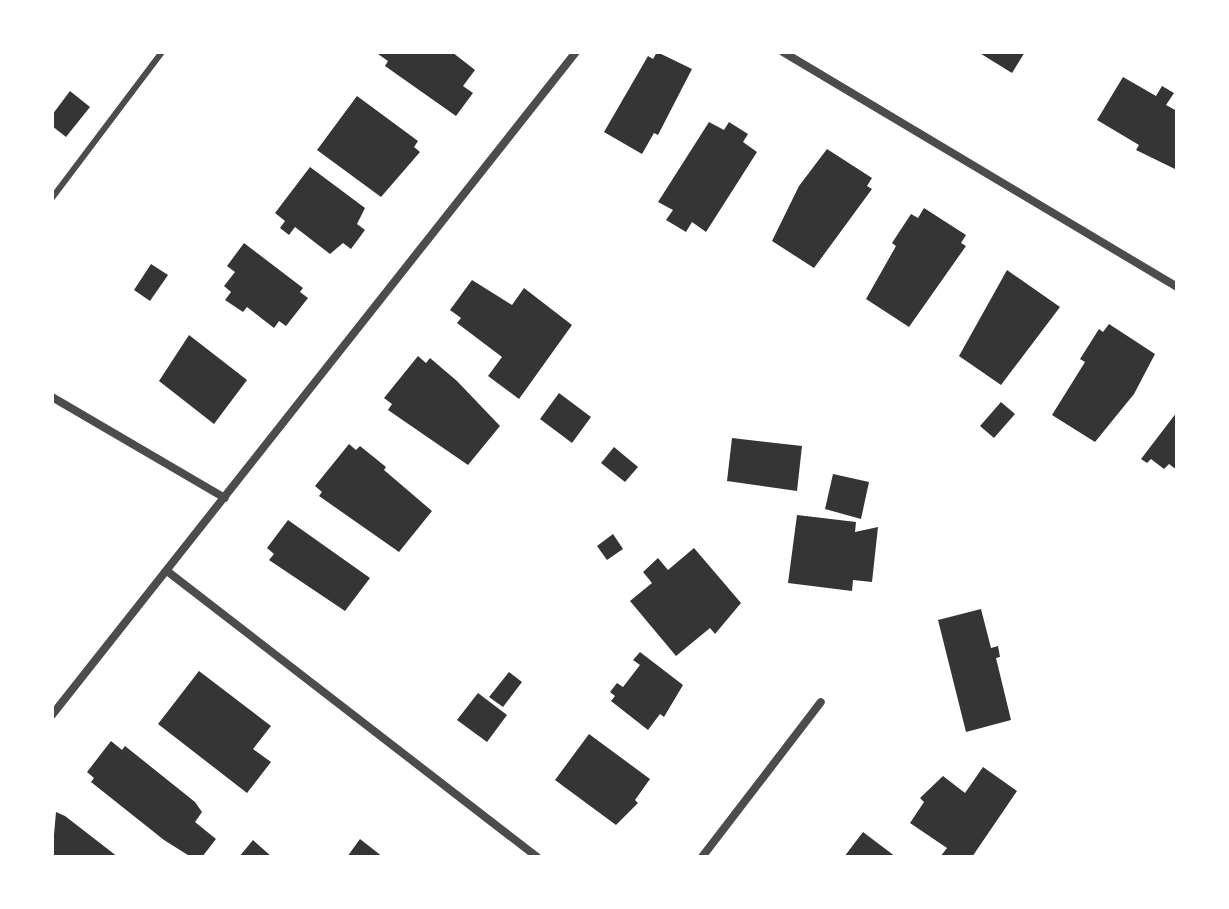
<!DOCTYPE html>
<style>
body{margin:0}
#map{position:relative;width:1229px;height:909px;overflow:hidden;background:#fff;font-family:"Fira Sans",sans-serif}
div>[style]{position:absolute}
.building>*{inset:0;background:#353535}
.service>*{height:6px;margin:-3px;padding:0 3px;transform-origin:3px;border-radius:3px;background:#4c4c4c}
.minor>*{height:8px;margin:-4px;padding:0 4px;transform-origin:4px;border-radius:4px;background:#4c4c4c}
span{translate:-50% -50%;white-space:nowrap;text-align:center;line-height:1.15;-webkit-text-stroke:6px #fff;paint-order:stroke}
.frame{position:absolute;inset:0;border:54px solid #fff;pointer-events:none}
</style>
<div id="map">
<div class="building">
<i style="clip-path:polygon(452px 52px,475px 70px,463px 86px,473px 93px,456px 116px,385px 66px,388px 61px,378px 54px)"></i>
<i style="clip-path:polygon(657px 52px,692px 69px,658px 135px,654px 133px,642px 154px,604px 132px,648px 56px,653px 59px)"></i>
<i style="clip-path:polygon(978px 52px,1025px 52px,1012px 73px)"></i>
<i style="clip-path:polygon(1123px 77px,1156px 96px,1162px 86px,1174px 93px,1166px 105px,1177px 111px,1177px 170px,1136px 150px,1139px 145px,1097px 120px)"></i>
<i style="clip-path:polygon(70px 91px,90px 107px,66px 137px,52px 126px,52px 115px)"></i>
<i style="clip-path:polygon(357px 96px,418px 141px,414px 147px,420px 152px,381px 197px,317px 150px)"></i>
<i style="clip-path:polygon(709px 122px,724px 130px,729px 122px,748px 134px,743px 142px,757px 152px,706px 232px,692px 222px,686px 232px,666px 220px,673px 210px,658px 202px)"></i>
<i style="clip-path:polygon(827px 149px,872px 178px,867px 186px,872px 189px,814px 268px,772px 241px,799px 186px)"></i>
<i style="clip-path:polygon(310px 167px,365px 208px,357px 224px,365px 230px,351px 249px,343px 243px,330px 254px,295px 227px,289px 235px,280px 228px,285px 221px,275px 213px)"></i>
<i style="clip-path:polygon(924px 208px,966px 235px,961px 243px,966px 246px,909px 327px,866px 299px,896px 246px,892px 243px,911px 214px,918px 218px)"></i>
<i style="clip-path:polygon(244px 243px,303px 288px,300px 292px,308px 298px,286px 326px,279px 321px,274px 328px,247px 307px,243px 312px,225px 300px,231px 292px,224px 286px,235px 272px,227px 266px)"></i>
<i style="clip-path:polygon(151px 264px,168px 275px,150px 301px,134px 290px)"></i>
<i style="clip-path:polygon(1007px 270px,1060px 307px,1001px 385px,959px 356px)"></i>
<i style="clip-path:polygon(472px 280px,512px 305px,524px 288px,572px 325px,519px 399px,488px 376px,502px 357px,457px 323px,461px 318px,450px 310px)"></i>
<i style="clip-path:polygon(1109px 324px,1155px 354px,1134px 394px,1095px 442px,1052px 415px,1085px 362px,1080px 359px,1099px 329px,1103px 332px)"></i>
<i style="clip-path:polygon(189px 335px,247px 380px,214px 424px,159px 381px)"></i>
<i style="clip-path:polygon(418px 356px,426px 363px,430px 358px,457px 381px,500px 426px,468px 465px,388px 410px,392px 404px,384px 398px)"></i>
<i style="clip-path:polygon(559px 393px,591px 417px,572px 443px,540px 419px)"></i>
<i style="clip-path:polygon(1001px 402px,1015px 414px,994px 438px,980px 426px)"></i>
<i style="clip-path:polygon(1177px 412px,1177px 470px,1169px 464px,1164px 469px,1151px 459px,1147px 463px,1141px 459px)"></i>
<i style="clip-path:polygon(732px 438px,802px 446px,797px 491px,727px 481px)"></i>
<i style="clip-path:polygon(349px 444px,356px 450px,360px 446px,386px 467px,384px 470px,432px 511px,399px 552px,319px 496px,322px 492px,315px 486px)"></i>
<i style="clip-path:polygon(614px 447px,638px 467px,625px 482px,601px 463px)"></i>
<i style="clip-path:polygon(833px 474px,869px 482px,861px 519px,825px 509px)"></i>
<i style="clip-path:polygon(797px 515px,856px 522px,855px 532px,878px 527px,872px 582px,853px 580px,852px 591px,788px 583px)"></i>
<i style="clip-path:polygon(288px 520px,370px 578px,345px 611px,269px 560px,274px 554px,267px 548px)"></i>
<i style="clip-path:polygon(613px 534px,623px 549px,607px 560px,597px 546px)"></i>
<i style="clip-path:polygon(694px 548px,741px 603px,715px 634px,710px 628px,676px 656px,630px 601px,652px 583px,643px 572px,658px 558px,668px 570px)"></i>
<i style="clip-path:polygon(981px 609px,991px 648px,998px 646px,1000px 657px,996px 658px,1011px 720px,966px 732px,938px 620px)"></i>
<i style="clip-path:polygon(640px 652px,683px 685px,664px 717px,660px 714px,648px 730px,611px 701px,615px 696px,610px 692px,617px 683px,623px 687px,640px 665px,633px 660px)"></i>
<i style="clip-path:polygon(199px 671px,271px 726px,253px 749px,271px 762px,247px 793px,158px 724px)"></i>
<i style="clip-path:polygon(509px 672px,522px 682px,503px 707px,489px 697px)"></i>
<i style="clip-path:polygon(478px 693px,507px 715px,487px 742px,457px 720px)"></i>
<i style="clip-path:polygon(589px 734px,650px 779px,635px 800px,638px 803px,616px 825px,555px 780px)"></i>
<i style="clip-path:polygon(111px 741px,122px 750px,125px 746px,195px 802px,202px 812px,195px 822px,216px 839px,202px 857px,191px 857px,164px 840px,91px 782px,94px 778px,87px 772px)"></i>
<i style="clip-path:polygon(983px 767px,1017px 791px,972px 857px,940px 857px,947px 848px,910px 823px,924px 802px,920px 798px,943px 776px,965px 793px)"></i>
<i style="clip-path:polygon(56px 812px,65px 816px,118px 857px,52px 857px)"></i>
<i style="clip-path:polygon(863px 832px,896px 857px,844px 857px)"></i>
<i style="clip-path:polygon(360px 839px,383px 857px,347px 857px)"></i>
<i style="clip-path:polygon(253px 840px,272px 857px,239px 857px)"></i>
</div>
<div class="service">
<i style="left:52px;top:198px;width:183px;rotate:-53deg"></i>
</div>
<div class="minor">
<i style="left:783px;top:52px;width:459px;rotate:30.8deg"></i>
<i style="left:52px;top:397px;width:200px;rotate:30.3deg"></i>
<i style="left:167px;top:571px;width:468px;rotate:37.7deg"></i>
<i style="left:52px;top:715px;width:845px;rotate:-51.68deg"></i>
<i style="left:702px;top:857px;width:195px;rotate:-52.5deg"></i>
</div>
<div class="frame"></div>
</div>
